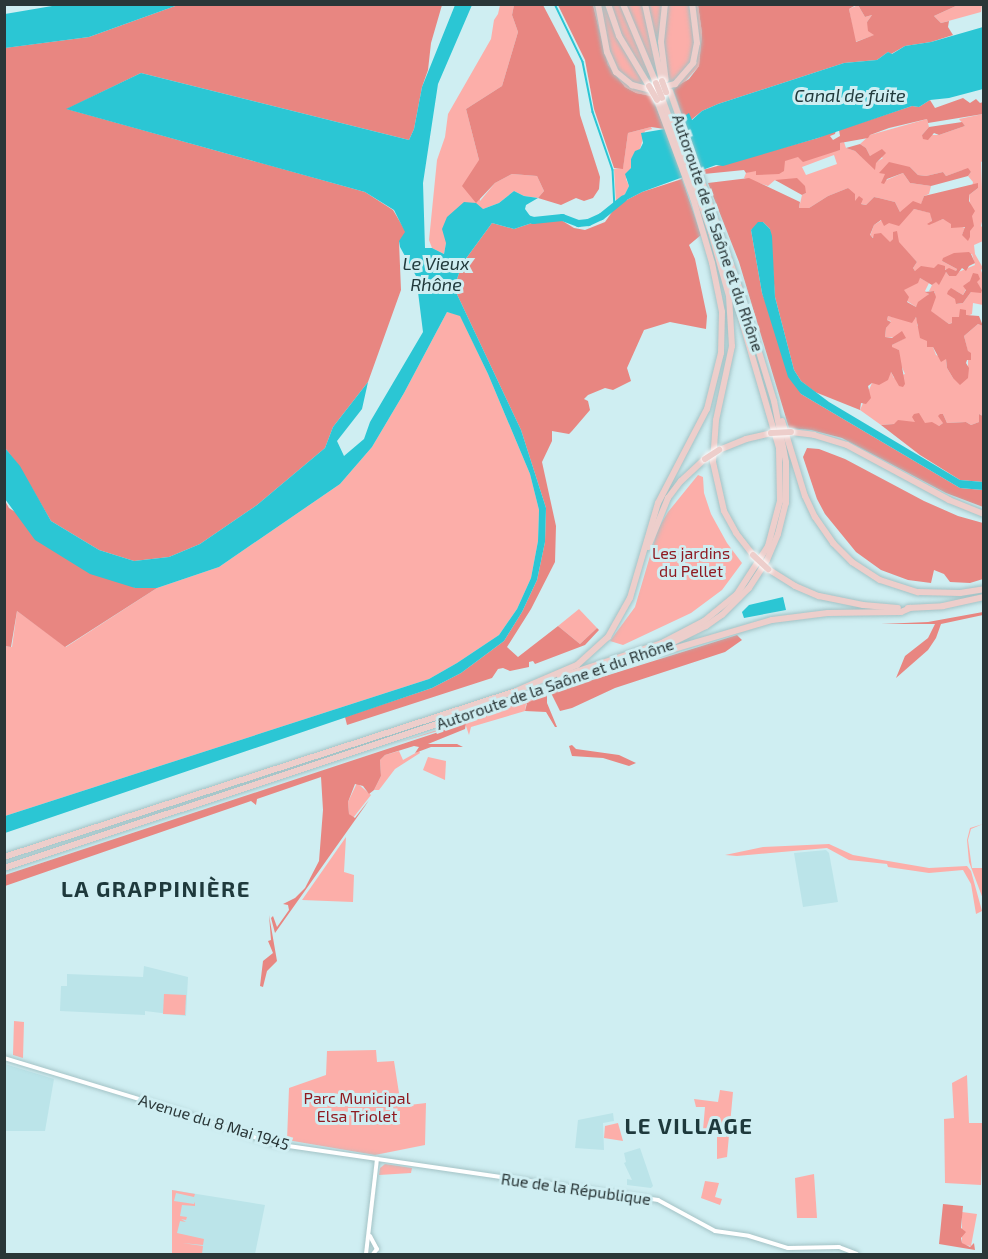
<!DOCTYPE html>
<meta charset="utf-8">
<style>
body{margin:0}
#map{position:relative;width:988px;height:1259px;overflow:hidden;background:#cfeef2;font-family:"Exo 2",sans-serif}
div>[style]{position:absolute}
.built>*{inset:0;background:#bbe4e9}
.green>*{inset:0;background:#fcaea9}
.forest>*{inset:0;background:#e88681}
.water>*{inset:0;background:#2bc6d4}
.stream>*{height:1.5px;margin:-0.75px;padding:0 0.75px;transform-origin:0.75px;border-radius:0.75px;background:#2bc6d4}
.river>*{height:7px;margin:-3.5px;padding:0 3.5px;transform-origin:3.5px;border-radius:3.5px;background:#2bc6d4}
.roads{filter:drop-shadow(0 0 2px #a3c2c5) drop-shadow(0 0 2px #a3c2c5)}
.minor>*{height:4px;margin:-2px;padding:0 2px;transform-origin:2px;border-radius:2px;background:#fff}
.highway>*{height:6px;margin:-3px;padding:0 3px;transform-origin:3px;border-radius:3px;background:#edcecb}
.bridges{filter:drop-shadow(0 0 2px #fff) drop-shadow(0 0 2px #fff)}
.highway-bridge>*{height:6px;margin:-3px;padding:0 3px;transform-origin:3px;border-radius:3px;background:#edcecb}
span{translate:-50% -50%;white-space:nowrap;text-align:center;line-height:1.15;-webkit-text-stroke:6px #cfeef2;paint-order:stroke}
.street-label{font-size:16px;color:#2a3738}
.park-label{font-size:16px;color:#8f1a21}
.water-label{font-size:18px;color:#21393b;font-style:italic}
.district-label{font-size:22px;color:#1e393c;font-weight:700;letter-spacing:1.5px}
.frame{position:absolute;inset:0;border:6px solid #2a3738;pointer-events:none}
</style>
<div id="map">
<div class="built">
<i style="clip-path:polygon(826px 850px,829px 853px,838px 902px,803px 907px,794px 853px)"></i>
<i style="clip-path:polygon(144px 966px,188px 977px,186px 1016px,145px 1011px,145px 1015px,60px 1011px,61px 986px,67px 986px,67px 974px,143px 977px)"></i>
<i style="clip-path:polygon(5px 1064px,54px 1079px,45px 1131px,5px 1131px)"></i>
<i style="clip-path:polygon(613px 1113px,614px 1121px,603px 1123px,604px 1150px,575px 1148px,578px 1120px)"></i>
<i style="clip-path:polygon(640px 1148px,653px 1186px,651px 1188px,627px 1185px,627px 1179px,632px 1180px,624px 1163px,626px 1162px,624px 1153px)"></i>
<i style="clip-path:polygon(172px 1190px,265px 1205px,255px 1254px,172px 1254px)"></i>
</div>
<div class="green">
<i style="clip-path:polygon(500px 5px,514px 5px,512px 15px,518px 32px,502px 86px,466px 109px,479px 160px,480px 201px,495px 183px,512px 174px,537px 176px,544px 191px,538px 198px,524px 196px,514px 191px,499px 203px,483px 209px,446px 243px,444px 254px,432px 248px,429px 240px,437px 160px,445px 137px,448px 114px,491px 39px,494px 20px,498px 14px)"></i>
<i style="clip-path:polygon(593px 5px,698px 5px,702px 33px,699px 66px,681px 86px,651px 96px,636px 93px,625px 87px,608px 65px)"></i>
<i style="clip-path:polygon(858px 5px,865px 17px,872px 15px,867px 22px,875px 35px,855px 42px,849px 9px)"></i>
<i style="clip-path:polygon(958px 5px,982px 5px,981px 12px,941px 23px,934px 16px)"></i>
<i style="clip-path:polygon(evenodd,983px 114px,983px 161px,981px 162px,983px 217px,981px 226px,983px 228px,983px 241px,974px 245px,975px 254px,983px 268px,981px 270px,983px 276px,983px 305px,973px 303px,972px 314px,949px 324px,930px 311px,935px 292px,929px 291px,932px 285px,946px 272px,949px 276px,975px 265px,972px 254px,956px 254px,942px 261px,957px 269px,956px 271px,935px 268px,915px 271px,913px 268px,917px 262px,898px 242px,893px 239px,890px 243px,870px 236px,874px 225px,882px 220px,889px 223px,904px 217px,914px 209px,931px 213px,932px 223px,943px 219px,965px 228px,962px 235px,969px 231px,972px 216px,969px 195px,978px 188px,977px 184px,972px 187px,973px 182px,968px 176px,971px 172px,963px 170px,946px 176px,943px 172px,926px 176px,918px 175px,910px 167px,902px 167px,886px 173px,882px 182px,903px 173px,910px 183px,931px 186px,929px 194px,924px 196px,921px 205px,900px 212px,895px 202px,879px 198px,874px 197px,866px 205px,855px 202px,848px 188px,828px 196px,809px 208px,799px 208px,802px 195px,806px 193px,775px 180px,768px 186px,744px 178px,746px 173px,798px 156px,840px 150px,840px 143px,844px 142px,846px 148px,855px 151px,875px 169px,875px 163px,883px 158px,877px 154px,870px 156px,866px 148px,860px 144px,870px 135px,927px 119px,929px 127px,922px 135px,939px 135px,965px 126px,959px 119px,983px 114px,834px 155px,837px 164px,806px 175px,802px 167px,834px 155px,983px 114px,970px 281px,976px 282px,982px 290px,971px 292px,963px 303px,956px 304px,956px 291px,963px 295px,970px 281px)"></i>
<i style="clip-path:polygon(651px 127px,652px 129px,645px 131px,640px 149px,631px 159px,631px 168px,626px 179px,629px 186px,625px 194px,616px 202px,614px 169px,623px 168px,628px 133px)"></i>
<i style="clip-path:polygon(920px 278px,929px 283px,925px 291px,929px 294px,916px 307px,907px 301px,903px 290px)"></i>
<i style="clip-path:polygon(447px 312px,460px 315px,488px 374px,530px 474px,539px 510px,538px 541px,531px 578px,517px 609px,499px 635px,457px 663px,429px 679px,5px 816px,4px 646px,12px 647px,17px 611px,66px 647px,157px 588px,219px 567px,340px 484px,372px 447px,404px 393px)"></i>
<i style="clip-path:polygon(888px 316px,903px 319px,915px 317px,918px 321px,917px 325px,933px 347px,936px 355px,946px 359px,947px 368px,953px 378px,968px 374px,968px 352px,964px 336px,978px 324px,983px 326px,984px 416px,979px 414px,979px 422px,971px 425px,966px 422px,947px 423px,943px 414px,943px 423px,939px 426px,916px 422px,881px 425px,860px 410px,872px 383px,891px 372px,894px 378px,905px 374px,899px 361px,899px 350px,892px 348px,892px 345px,905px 338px,885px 337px,886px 328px,891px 321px,887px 320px)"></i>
<i style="clip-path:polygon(698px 475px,703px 477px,704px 493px,711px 514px,727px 543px,742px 563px,722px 590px,691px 613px,623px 645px,610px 641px,635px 607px,658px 529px,668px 512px)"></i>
<i style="clip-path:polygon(579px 609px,597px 628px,580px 644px,558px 626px)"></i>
<i style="clip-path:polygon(541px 696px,541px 698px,526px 704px,525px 711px,471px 727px,469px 735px,465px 723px,397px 743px,471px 719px,471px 721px,486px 717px,486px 714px)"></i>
<i style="clip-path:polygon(399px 751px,403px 760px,419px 751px,420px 753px,395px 769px,379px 790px,374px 790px,381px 776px,380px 760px,385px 755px)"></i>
<i style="clip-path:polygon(428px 757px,446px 761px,445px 780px,423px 770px)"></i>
<i style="clip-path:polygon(357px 783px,371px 795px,353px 818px,349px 814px,348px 802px)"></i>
<i style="clip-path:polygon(983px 824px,971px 829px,968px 840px,972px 868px,983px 868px,983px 899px,969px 862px,967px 840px,970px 828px)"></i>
<i style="clip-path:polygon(346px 837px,344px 872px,354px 875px,353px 902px,302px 900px)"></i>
<i style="clip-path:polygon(829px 844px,853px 855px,929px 868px,967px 866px,971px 871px,982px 911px,976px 914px,971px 884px,963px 870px,929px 873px,888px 867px,887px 864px,849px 860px,827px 848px,737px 856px,725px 855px,763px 847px)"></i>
<i style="clip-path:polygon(164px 994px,186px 995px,185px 1015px,163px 1014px)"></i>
<i style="clip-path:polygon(14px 1021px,24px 1022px,23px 1058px,13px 1055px)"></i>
<i style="clip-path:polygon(376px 1050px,377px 1062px,394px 1061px,401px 1106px,426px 1103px,425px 1145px,375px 1155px,287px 1140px,289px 1088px,326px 1075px,327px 1051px)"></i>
<i style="clip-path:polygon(967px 1075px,969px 1123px,983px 1123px,981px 1185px,945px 1183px,944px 1119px,954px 1118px,952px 1083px)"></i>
<i style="clip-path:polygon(720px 1090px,733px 1092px,727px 1157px,717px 1159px,717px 1131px,703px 1130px,705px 1107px,696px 1107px,694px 1099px,718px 1102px)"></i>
<i style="clip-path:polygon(618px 1123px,623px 1141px,604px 1138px,605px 1126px)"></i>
<i style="clip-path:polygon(385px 1164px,412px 1168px,411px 1173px,379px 1175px,380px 1168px)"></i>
<i style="clip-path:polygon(814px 1174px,817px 1218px,797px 1218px,795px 1178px)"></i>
<i style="clip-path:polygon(705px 1181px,719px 1183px,715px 1197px,722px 1199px,720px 1205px,701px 1198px)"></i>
<i style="clip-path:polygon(172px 1190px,195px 1194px,194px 1197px,176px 1193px,174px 1201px,194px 1204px,195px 1202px,195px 1206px,182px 1205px,180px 1216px,187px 1217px,186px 1220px,181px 1219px,186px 1222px,180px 1221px,177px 1233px,204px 1239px,203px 1245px,182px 1243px,203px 1246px,202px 1254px,172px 1254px)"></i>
<i style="clip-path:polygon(962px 1212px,977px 1214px,971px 1246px,963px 1245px,962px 1243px)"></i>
</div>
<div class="forest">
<i style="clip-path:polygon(178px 5px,442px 5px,431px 43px,428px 70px,422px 87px,414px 129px,409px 140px,141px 73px,67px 109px,365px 192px,393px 210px,406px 232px,399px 242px,401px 290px,368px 382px,333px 427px,325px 448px,257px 505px,200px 544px,169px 557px,134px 561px,99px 550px,51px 521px,19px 466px,5px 448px,4px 48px,89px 37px)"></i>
<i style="clip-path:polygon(514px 5px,543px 5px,575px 66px,580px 115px,600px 177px,599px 189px,593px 198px,584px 201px,576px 198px,561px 205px,538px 198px,544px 191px,537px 176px,512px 174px,495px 183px,476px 203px,462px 186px,479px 160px,466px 109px,502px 86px,518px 32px,512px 15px)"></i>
<i style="clip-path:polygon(558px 5px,593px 5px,608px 65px,625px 87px,636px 93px,651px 96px,658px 112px,665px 129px,651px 127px,628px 133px,623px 169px,614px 168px,594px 109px,585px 60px)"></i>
<i style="clip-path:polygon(698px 5px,856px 5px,849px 9px,856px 42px,874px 35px,868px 31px,867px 22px,872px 15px,865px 17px,858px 5px,958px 5px,934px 16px,941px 23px,949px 21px,948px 27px,953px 35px,931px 42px,905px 46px,891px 54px,888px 52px,877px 60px,844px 63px,718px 104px,702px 111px,691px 120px,689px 114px,683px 118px,673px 89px,689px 79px,699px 66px,702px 33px)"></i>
<i style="clip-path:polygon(963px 98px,970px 103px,976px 99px,980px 103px,983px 102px,983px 114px,928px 123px,927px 119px,889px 128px,870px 135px,868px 138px,840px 143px,840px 150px,803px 162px,798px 157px,785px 161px,784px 171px,779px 174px,756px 175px,756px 171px,746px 173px,744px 170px,704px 174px,703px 170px,818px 138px,836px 130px,835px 134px,830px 136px,833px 140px,840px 136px,839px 130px,912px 106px,919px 107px,930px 100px,935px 108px)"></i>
<i style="clip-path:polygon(962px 122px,965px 126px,939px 135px,934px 133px,928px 140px,923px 139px,922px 135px,929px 127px)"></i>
<i style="clip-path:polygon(860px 144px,866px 148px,870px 156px,882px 149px,886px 153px,876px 163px,875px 170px,855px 151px,846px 148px)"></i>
<i style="clip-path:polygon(889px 162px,910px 167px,918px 175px,926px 176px,943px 172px,946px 176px,968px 168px,971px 172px,968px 176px,931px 186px,910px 183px,903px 173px,887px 179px,884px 184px,881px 183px,885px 174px,879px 173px)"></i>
<i style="clip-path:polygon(749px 178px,800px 202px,799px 208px,809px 208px,828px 196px,848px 188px,855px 194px,855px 201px,859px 196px,863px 199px,861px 204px,866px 205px,874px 197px,879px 198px,895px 202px,900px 212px,913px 201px,921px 204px,924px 196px,978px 183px,978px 188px,969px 195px,969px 201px,975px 211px,972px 216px,974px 226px,970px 231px,970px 237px,968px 241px,962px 235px,965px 227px,951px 228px,951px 224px,943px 219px,929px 225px,927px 224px,932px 221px,930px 213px,914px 209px,899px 226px,889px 223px,884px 226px,881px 220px,874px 225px,870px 235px,873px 238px,874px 234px,881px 233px,890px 242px,893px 239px,893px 232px,897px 231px,899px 242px,917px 262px,913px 268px,915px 271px,921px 266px,934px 268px,938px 264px,945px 266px,945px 270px,949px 268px,956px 271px,957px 269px,942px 261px,943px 258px,954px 253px,969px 252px,971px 254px,975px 263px,969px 266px,966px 271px,962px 268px,956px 276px,949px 276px,946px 272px,939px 285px,936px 282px,932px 285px,920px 278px,918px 283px,904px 290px,909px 297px,907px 302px,916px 307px,918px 302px,929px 294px,925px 292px,934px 291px,936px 297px,931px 311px,949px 324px,952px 323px,952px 317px,959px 317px,960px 309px,966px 310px,966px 315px,979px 316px,983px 326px,978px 324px,964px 336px,968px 351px,971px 353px,971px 360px,967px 360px,966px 363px,969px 368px,968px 378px,960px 385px,953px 378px,947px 368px,946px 359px,941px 362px,933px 347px,927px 347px,927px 341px,920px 338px,916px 317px,912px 323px,888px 316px,887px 320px,891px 322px,886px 328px,885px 337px,892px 338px,902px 331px,906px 338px,892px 345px,892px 347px,899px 350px,905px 384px,903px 387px,899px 386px,891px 372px,888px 380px,879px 385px,872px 383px,868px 386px,871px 398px,866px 404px,861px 403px,860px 410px,815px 392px,801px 381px,794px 370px,775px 297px,770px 229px,763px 222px,751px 230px,762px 293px,801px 394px,960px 488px,983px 490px,983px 507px,946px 493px,842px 438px,811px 430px,789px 428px,739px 262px,708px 183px)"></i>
<i style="clip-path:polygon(797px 178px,805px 186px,806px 193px,802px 195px,775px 180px)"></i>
<i style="clip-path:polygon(682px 179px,701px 235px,689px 245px,695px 259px,707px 316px,706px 329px,670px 322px,644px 330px,627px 368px,631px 381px,613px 390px,605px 388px,588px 395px,584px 399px,588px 401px,590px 410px,572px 431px,569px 434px,552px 431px,552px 441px,542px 462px,556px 526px,555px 562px,531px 609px,507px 647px,518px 657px,558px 626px,580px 644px,597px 628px,599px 630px,585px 645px,535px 664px,533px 661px,529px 662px,529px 667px,510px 671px,503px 668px,498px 669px,492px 678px,347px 725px,345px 717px,432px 688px,461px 673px,504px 641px,522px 612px,537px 580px,545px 542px,546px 508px,521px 430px,454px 288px,462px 264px,492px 223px,514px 229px,538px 221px,561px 220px,574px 228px,585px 230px,605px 222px,617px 205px,642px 192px)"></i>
<i style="clip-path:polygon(973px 273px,978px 274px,980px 279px,977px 282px,982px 290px,981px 293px,971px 292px,963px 303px,956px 304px,955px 299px,947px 294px,948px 291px,951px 288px,963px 295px,966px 290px,963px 286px,970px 281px)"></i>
<i style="clip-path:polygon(919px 413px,925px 423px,932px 422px,939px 426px,943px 423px,938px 416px,940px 414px,943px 414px,947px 423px,966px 422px,971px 425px,979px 422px,979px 414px,983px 416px,983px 482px,960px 480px,920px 455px,881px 425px,894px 424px,898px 420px,915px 422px,912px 417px,914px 414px)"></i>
<i style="clip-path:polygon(807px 448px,819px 449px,845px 459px,924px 501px,958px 516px,983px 523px,983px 579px,970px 583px,950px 582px,944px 574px,934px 570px,931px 583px,908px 580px,881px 570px,856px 552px,825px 514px,817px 499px,803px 457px)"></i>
<i style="clip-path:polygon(4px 499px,9px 508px,135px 588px,157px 588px,65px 647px,17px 611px,11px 647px,5px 646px)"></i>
<i style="clip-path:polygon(983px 612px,983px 615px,941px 624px,936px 638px,928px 650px,896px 678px,905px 656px,928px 638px,935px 624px,881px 624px,928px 622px)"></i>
<i style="clip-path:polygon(737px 635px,742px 640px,725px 652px,615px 688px,572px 708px,560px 711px,551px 693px)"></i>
<i style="clip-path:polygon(547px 694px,547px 703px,557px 727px,555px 727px,546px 712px,525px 711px,527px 703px)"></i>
<i style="clip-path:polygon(466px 723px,465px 729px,428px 744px,457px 744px,463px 747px,431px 747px,415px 753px,419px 747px,414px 746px,385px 755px,380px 760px,381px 776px,374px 790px,369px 794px,363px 786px,355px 784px,348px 802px,349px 814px,355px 818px,369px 800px,365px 806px,275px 933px,271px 918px,273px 916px,277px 927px,289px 910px,288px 905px,283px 904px,295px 898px,305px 888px,319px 861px,323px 810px,321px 777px,257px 799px,256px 805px,251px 801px,5px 886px,5px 875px)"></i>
<i style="clip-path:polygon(572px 745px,576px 749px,619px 755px,636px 763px,629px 766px,603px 758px,572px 756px,569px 746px)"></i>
<i style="clip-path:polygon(269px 915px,277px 961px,267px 971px,263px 987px,260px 986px,263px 961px,273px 953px,268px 941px,271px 940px)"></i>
<i style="clip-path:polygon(943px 1204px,963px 1206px,961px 1228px,966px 1232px,961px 1238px,962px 1243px,970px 1247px,974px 1243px,975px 1250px,939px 1244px)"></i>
</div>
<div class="water">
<i style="clip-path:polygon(58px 5px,58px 4px,178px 5px,89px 37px,5px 48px,5px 14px)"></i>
<i style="clip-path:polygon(455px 5px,472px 5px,438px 84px,423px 183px,425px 248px,432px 248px,444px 254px,446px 243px,442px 229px,447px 217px,464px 202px,476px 203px,483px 209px,499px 203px,514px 191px,524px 196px,538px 198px,526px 205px,525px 209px,533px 220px,538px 221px,514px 229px,492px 223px,462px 264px,454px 288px,521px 430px,546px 508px,545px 542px,537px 580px,522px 612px,504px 641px,461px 673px,432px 688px,5px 833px,5px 816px,429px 679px,457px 663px,499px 635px,517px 609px,531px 578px,538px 541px,539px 510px,530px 474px,488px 374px,460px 316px,447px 312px,404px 393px,372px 447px,340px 484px,219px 567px,157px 588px,135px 588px,90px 574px,35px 540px,5px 499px,5px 448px,20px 466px,51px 521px,99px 550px,134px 561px,169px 557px,200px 544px,257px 505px,325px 448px,333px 427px,368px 382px,362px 409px,337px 441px,344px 456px,364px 439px,370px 422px,423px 332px,416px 276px,400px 247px,399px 241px,405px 232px,394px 210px,365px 192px,66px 109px,141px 73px,409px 140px,414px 129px,422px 87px)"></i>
<i style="clip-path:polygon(983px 27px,983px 89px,949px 98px,930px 100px,919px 107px,912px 106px,818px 138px,723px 166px,716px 165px,642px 192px,617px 205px,616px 202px,625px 194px,629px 186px,625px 174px,631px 168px,631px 159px,635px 151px,640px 149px,643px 143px,641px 133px,665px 129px,689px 113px,692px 120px,702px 111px,718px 104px,844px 63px,877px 60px,888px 52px,892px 54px,905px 46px,931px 42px)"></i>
<i style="clip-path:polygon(758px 222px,763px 222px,770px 229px,772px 236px,775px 297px,794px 370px,801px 381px,829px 402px,960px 480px,983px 482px,983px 490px,960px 488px,801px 394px,788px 377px,762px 293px,751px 230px)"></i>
<i style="clip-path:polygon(783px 597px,786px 610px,744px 618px,742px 612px,749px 605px)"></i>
</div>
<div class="stream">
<i style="left:555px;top:4px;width:64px;rotate:64.2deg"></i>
<i style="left:583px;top:62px;width:51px;rotate:78.7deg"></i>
<i style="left:593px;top:112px;width:61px;rotate:71deg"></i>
<i style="left:613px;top:170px;width:34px;rotate:87deg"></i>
</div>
<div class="river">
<i style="left:527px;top:218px;width:6px;rotate:18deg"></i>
<i style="left:533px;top:220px;width:29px;rotate:-6deg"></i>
<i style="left:562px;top:217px;width:17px;rotate:21deg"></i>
<i style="left:578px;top:223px;width:10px;rotate:-6deg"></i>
<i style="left:588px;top:222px;width:14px;rotate:-25deg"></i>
<i style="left:601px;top:216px;width:28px;rotate:-39deg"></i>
</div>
<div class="roads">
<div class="minor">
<i style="left:4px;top:1058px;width:179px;rotate:16.9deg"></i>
<i style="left:175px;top:1110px;width:106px;rotate:18.8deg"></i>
<i style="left:275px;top:1144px;width:387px;rotate:8.3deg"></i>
<i style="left:658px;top:1200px;width:65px;rotate:28.5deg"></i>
<i style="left:715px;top:1231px;width:34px;rotate:8deg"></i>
<i style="left:749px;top:1236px;width:41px;rotate:17.1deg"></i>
<i style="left:788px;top:1248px;width:51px;rotate:-1.1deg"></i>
<i style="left:839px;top:1247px;width:19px;rotate:21deg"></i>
<i style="left:370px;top:1236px;width:15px;rotate:62deg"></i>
<i style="left:377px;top:1249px;width:6px;rotate:129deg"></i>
<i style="left:366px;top:1254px;width:96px;rotate:-83.4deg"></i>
</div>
<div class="highway">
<i style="left:598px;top:4px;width:49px;rotate:79.4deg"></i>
<i style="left:607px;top:52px;width:22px;rotate:66deg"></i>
<i style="left:616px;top:72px;width:21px;rotate:39deg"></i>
<i style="left:632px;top:85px;width:20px;rotate:15deg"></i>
<i style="left:651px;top:90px;width:25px;rotate:-14deg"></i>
<i style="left:675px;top:84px;width:28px;rotate:-49deg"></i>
<i style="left:693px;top:63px;width:20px;rotate:-79deg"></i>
<i style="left:697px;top:43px;width:39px;rotate:-97deg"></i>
<i style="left:608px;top:4px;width:34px;rotate:71deg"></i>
<i style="left:619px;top:36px;width:58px;rotate:59deg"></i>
<i style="left:623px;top:4px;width:86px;rotate:67.3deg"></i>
<i style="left:645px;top:4px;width:79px;rotate:77.6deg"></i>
<i style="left:665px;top:4px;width:38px;rotate:96deg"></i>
<i style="left:661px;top:42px;width:38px;rotate:83deg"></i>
<i style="left:662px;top:98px;width:143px;rotate:69.9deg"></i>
<i style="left:711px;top:232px;width:66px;rotate:74.3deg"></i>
<i style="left:729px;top:296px;width:50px;rotate:86.6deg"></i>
<i style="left:732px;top:346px;width:76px;rotate:102.2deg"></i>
<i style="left:716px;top:420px;width:42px;rotate:94.1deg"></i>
<i style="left:713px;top:462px;width:50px;rotate:77.3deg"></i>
<i style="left:724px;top:511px;width:25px;rotate:61deg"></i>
<i style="left:736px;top:533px;width:28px;rotate:52deg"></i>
<i style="left:782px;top:421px;width:78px;rotate:73deg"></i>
<i style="left:805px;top:496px;width:23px;rotate:65deg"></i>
<i style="left:815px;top:517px;width:32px;rotate:55deg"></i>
<i style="left:833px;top:543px;width:27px;rotate:45deg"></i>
<i style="left:852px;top:562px;width:33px;rotate:33deg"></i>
<i style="left:880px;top:580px;width:40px;rotate:18deg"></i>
<i style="left:918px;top:592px;width:42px;rotate:1.4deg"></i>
<i style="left:960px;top:593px;width:24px;rotate:-9deg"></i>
<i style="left:791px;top:432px;width:23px;rotate:7deg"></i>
<i style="left:814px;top:435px;width:34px;rotate:17deg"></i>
<i style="left:847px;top:445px;width:116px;rotate:28.3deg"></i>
<i style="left:949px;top:500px;width:38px;rotate:22deg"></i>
<i style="left:719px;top:450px;width:29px;rotate:-22deg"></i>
<i style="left:746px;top:439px;width:26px;rotate:-13deg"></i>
<i style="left:648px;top:547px;width:53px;rotate:-67.8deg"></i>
<i style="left:668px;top:498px;width:21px;rotate:-53deg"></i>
<i style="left:681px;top:481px;width:33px;rotate:-43deg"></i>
<i style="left:768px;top:569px;width:32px;rotate:32deg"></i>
<i style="left:795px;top:586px;width:26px;rotate:23deg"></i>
<i style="left:819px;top:596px;width:45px;rotate:11.6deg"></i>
<i style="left:863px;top:605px;width:35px;rotate:5deg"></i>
<i style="left:908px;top:608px;width:35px;rotate:-3deg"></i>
<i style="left:943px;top:606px;width:42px;rotate:-12.4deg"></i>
<i style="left:660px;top:653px;width:117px;rotate:-16.4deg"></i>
<i style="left:772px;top:620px;width:56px;rotate:-7.1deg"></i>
<i style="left:828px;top:613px;width:73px;rotate:-0.8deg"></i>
<i style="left:901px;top:612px;width:10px;rotate:-24deg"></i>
<i style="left:560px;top:677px;width:108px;rotate:-18.4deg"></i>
<i style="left:662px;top:643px;width:47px;rotate:-27.6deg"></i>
<i style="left:704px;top:621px;width:43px;rotate:-39.3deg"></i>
<i style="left:737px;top:594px;width:57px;rotate:-57.1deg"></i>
<i style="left:768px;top:546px;width:47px;rotate:-75.1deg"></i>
<i style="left:780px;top:501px;width:53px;rotate:-91.1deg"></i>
<i style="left:779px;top:448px;width:153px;rotate:-106.3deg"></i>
<i style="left:736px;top:301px;width:20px;rotate:-108deg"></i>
<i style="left:730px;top:282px;width:6px;rotate:-141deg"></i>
<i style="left:4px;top:857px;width:538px;rotate:-17.96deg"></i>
<i style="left:516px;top:691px;width:66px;rotate:-23.1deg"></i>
<i style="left:577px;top:665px;width:42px;rotate:-42.1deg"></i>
<i style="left:608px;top:637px;width:45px;rotate:-60.6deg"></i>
<i style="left:630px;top:598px;width:99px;rotate:-73.6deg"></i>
<i style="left:658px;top:503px;width:106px;rotate:-62.5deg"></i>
<i style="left:707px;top:409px;width:58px;rotate:-76deg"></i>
<i style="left:721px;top:353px;width:41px;rotate:-88.6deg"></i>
<i style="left:722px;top:312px;width:50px;rotate:-101.5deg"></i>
<i style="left:712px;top:263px;width:68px;rotate:-106.3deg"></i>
<i style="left:693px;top:198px;width:104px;rotate:-110.2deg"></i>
<i style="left:4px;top:868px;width:682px;rotate:-18.38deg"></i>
<i style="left:651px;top:653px;width:61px;rotate:-26.1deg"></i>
<i style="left:706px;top:626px;width:19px;rotate:-35deg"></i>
<i style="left:722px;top:615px;width:38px;rotate:-45deg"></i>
<i style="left:749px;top:588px;width:33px;rotate:-57deg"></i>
<i style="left:767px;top:560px;width:28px;rotate:-67deg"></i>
<i style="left:778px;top:534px;width:32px;rotate:-76deg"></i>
<i style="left:786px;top:503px;width:41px;rotate:-90deg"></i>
<i style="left:786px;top:462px;width:62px;rotate:-101.1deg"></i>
<i style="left:774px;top:401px;width:116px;rotate:-107deg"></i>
<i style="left:740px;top:290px;width:211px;rotate:-109.4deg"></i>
</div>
</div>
<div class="bridges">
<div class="highway-bridge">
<i style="left:662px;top:81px;width:12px;rotate:70deg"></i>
<i style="left:656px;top:83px;width:16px;rotate:68deg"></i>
<i style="left:649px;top:86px;width:16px;rotate:60deg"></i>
<i style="left:771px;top:433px;width:20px;rotate:-3deg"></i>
<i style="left:705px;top:459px;width:17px;rotate:-33deg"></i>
<i style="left:753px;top:555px;width:21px;rotate:43deg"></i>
</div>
</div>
<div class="street-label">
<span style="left:718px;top:233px;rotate:71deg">Autoroute de la Saône et du Rhône</span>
<span style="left:555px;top:684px;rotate:-19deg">Autoroute de la Saône et du Rhône</span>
<span style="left:214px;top:1122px;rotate:17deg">Avenue du 8 Mai 1945</span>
<span style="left:576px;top:1189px;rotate:8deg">Rue de la République</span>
</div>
<div class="park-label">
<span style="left:691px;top:562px">Les jardins<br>du Pellet</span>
<span style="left:357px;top:1107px">Parc Municipal<br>Elsa Triolet</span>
</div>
<div class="water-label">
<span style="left:850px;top:95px">Canal de fuite</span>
<span style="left:436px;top:274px">Le Vieux<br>Rhône</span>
</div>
<div class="district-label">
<span style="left:156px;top:889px">LA GRAPPINIÈRE</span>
<span style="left:689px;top:1126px">LE VILLAGE</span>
</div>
<div class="frame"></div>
</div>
